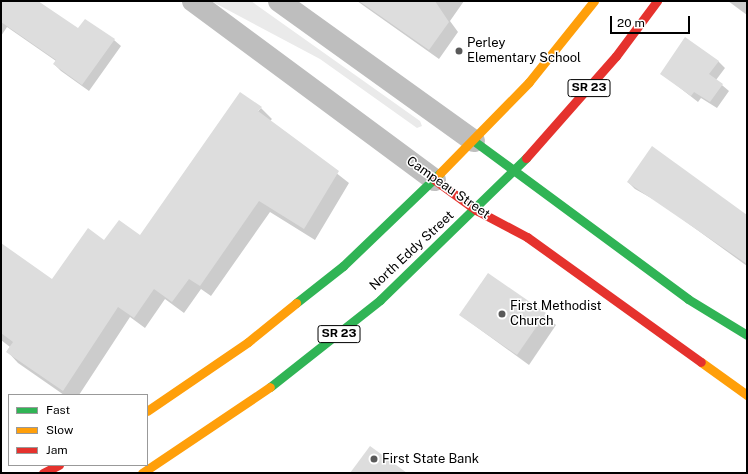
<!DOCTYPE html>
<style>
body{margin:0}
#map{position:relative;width:748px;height:474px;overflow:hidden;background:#fff;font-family:"Public Sans",sans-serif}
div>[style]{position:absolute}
.green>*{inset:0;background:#eaeaea}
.shadow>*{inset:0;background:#0003}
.building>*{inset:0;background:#ddd}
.street>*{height:22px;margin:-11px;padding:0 11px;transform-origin:11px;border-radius:11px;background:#bebebe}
.fast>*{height:9px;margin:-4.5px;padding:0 4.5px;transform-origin:4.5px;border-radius:4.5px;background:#30b455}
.slow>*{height:9px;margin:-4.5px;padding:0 4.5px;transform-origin:4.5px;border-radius:4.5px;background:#ff9f0a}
.jam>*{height:9px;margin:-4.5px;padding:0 4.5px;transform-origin:4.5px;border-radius:4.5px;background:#e5322d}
.dots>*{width:11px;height:11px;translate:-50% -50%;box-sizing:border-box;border:2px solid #fff;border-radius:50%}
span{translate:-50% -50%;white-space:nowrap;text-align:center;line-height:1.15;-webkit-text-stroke:3px #fff;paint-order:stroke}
.shield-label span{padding:1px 3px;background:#fff;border:1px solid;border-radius:3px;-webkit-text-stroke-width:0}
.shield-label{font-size:12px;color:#000;font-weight:700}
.poi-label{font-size:13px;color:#000}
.left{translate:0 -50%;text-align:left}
.street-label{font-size:13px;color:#000}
.frame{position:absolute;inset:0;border:2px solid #000;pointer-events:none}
.legend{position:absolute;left:8px;top:394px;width:140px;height:72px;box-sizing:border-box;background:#fff;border:1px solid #999;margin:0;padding:5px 7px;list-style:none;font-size:12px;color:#000}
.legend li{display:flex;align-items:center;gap:8px;height:20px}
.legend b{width:20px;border:1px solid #999}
.scale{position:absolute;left:610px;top:16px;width:80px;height:18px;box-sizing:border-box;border:2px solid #000;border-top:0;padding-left:5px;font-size:12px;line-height:14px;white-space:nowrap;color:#000;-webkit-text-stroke:3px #fff;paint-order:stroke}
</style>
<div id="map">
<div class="green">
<i style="clip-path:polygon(211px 1px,251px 1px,420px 121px,422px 126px,417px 128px,320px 59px)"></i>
</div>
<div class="shadow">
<i style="clip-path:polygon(1px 1px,37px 1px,79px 30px,114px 40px,121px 46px,89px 91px,61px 71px,54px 64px,56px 61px,7px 27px,1px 36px)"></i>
<i style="clip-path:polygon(357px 1px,464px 1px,450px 21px,458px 32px,439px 59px)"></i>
<i style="clip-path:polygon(728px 1px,747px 1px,747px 15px)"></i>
<i style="clip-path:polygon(718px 61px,725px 68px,716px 80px,729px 91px,717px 108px,701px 98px,698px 102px,661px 73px)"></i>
<i style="clip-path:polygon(261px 108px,272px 119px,270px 121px,349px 183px,315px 240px,270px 212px,211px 296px,201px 289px,184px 313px,165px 299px,145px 328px,130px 317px,79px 395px,64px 395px,18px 363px,7px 351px,10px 347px,1px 340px,1px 244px,52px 280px,105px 241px,140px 236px)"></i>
<i style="clip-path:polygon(628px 182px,747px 215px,747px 266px,660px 203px,635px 189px)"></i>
<i style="clip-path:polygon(488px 274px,556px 325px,529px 365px,460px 315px)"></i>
</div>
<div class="building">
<i style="clip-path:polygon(1px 1px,38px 1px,78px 28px,85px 19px,115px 39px,82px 85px,53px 64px,56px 60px,1px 22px)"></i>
<i style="clip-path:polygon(359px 1px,435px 1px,449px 22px,429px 50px)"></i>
<i style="clip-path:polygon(685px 37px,719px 61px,709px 74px,723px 84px,710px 102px,694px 92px,691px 96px,660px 74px)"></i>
<i style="clip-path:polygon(240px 92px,262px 107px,258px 111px,339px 171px,304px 229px,259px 201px,200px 286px,189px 279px,172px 302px,154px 289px,134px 318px,118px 307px,63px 391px,6px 352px,13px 342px,1px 333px,1px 243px,52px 279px,88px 228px,104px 240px,119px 220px,140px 235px)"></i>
<i style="clip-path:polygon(652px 146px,747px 215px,747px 264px,627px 182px)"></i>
<i style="clip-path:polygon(488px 273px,546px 313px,517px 355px,459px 315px)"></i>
<i style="clip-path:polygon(370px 446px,407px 473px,350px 473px)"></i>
</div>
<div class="street">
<i style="left:193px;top:1px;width:301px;rotate:36.5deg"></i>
<i style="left:279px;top:1px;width:240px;rotate:35.7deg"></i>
</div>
<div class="fast">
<i style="left:474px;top:141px;width:266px;rotate:36.4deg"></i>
<i style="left:688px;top:299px;width:69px;rotate:31.4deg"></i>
<i style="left:296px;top:303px;width:60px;rotate:-38.2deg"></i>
<i style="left:343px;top:266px;width:134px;rotate:-43.8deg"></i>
<i style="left:270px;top:387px;width:140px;rotate:-38.3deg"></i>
<i style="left:380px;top:300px;width:204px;rotate:-44.2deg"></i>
</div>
<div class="slow">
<i style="left:440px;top:173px;width:127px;rotate:-45.6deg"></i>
<i style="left:529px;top:82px;width:104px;rotate:-51.3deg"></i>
<i style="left:701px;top:362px;width:57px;rotate:35.7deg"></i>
<i style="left:147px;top:411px;width:122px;rotate:-34.3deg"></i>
<i style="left:248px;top:342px;width:62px;rotate:-39.1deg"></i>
<i style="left:142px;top:473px;width:154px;rotate:-33.9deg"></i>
</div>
<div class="jam">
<i style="left:526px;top:158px;width:136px;rotate:-48.6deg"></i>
<i style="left:616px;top:56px;width:69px;rotate:-53.3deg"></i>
<i style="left:435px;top:180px;width:51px;rotate:36.2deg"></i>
<i style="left:476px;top:210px;width:58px;rotate:27.9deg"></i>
<i style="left:527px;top:237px;width:214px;rotate:35.7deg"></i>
<i style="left:43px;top:473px;width:18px;rotate:-27deg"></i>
</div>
<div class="dots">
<i style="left:459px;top:51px;background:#595959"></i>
<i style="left:502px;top:314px;background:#595959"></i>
<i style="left:374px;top:459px;background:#595959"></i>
</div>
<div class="shield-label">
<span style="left:589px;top:88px">SR 23</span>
<span style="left:339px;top:334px">SR 23</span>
</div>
<div class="poi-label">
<span class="left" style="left:467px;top:51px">Perley<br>Elementary School</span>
<span class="left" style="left:510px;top:314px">First Methodist<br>Church</span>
<span class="left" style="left:382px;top:459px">First State Bank</span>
</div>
<div class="street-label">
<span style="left:448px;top:188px;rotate:35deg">Campeau Street</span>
<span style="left:412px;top:251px;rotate:-43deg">North Eddy Street</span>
</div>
<div class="frame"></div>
<ul class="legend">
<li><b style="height:5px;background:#30b455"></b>Fast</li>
<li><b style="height:5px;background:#ff9f0a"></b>Slow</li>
<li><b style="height:5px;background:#e5322d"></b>Jam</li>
</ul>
<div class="scale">20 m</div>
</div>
